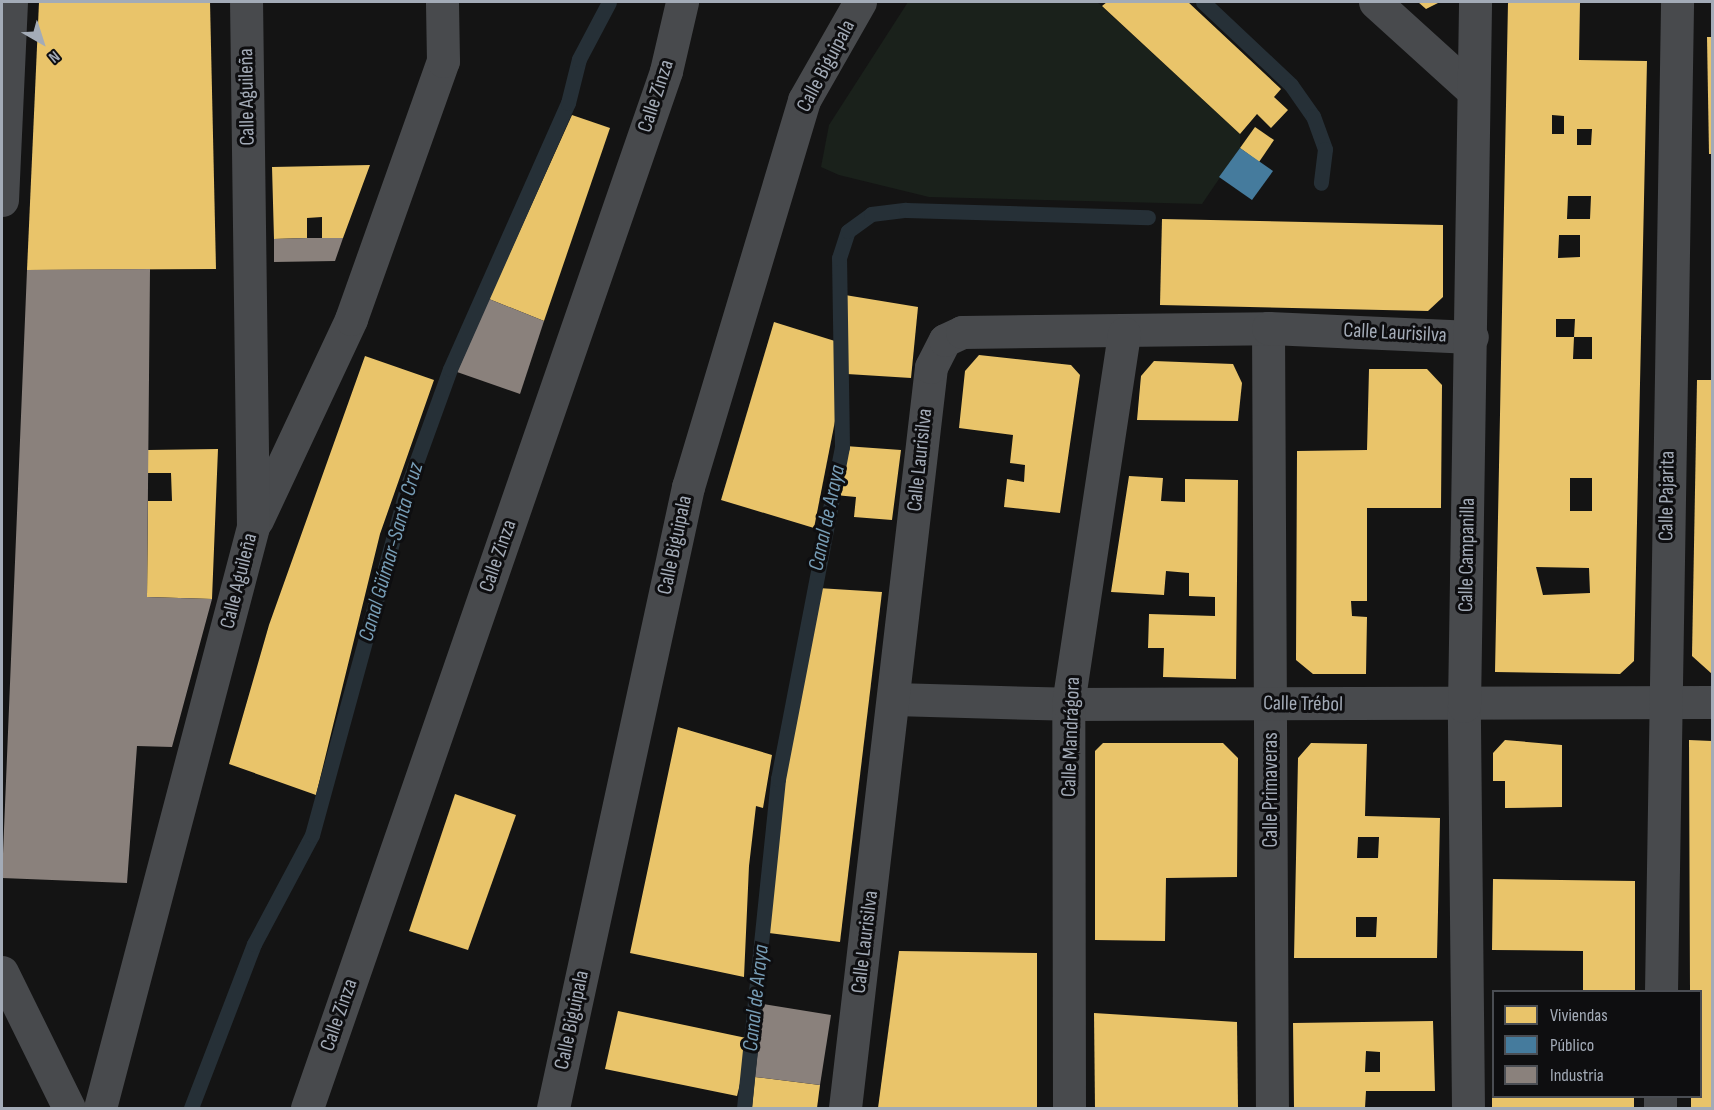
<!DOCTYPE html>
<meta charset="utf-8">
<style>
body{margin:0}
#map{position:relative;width:1714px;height:1110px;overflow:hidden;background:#141414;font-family:"Sofia Sans Condensed",sans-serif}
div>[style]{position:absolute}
.green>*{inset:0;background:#1a211b}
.homes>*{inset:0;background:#e9c46a}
.public>*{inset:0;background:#457b9d}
.industry>*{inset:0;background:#8a817c}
.stream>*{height:15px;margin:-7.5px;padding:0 7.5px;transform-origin:7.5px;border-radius:7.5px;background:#263037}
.minor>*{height:33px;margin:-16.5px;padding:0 16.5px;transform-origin:16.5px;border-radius:16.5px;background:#484a4d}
span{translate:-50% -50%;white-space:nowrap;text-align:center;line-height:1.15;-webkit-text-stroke:6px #0e0e10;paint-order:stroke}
.street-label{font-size:21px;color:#a3abb7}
.water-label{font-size:22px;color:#779db6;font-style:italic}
.frame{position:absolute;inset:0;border:3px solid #a3abb7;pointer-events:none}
.legend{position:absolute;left:1492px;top:990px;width:210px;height:108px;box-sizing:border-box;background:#0e0e10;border:2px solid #4a4d53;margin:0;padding:8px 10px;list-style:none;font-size:18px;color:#a3abb7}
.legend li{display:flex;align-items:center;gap:12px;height:30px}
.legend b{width:30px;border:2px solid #4a4d53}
.north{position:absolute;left:12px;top:12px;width:60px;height:60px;-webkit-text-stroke:4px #0e0e10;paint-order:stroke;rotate:141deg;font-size:16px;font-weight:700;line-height:24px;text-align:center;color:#a3abb7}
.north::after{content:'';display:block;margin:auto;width:21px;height:27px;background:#a3abb7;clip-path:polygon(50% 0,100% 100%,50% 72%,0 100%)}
</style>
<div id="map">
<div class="green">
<i style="clip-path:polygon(908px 2px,1097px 2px,1240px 134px,1240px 148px,1202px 204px,929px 197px,839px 175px,821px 167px,829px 125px)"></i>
</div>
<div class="homes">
<i style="clip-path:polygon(39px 2px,210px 2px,216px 269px,27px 270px)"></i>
<i style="clip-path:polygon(1107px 2px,1188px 2px,1281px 89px,1274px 97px,1288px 110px,1271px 128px,1257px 114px,1240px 134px,1102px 6px)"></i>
<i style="clip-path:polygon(1418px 2px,1440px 2px,1426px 9px)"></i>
<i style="clip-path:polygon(evenodd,1508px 2px,1580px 2px,1579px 60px,1647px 61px,1634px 661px,1620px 674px,1495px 672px,1508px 2px,1552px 115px,1564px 116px,1564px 134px,1552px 134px,1552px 115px,1508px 2px,1577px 129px,1592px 129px,1591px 145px,1577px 145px,1577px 129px,1508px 2px,1568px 196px,1591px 196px,1590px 219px,1567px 219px,1568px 196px,1508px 2px,1559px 235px,1580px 235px,1580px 257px,1558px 258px,1559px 235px,1508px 2px,1556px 319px,1575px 319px,1574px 337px,1592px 337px,1592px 359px,1573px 359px,1574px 337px,1556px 337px,1556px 319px,1508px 2px,1570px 478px,1592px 478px,1592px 511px,1570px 511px,1570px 478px,1508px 2px,1536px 567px,1589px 568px,1590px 593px,1543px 595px,1536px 567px)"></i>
<i style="clip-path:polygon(1707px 37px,1712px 37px,1712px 154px,1709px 154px)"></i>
<i style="clip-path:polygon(572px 115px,610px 128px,544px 321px,489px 299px)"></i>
<i style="clip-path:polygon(1255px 127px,1274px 140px,1259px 162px,1240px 148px)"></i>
<i style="clip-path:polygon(370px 165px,343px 238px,322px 238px,322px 217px,307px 218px,307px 238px,274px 239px,272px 167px)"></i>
<i style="clip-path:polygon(1162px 219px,1443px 225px,1443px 297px,1428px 311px,1160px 305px)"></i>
<i style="clip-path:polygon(845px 295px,918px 307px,911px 378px,847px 374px)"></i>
<i style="clip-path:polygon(774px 322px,838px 342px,836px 416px,814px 528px,721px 500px)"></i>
<i style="clip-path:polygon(979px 355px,1071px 365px,1080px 375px,1060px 513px,1004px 507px,1007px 479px,1024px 482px,1025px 465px,1010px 463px,1013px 435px,959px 428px,965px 371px)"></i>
<i style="clip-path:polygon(365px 356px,434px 380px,380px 534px,316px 795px,229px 764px,269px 625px)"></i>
<i style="clip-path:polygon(1154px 361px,1233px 364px,1242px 383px,1238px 421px,1137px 420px,1141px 376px)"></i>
<i style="clip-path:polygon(1369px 369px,1427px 369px,1442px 385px,1441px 508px,1367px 508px,1367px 601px,1351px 601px,1352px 616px,1367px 617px,1366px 674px,1313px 674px,1296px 660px,1297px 451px,1367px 450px)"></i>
<i style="clip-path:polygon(1697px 380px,1712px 380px,1712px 674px,1692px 656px)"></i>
<i style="clip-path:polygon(845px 446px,901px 450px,892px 520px,854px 517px,856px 497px,835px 495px)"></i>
<i style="clip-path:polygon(218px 449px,212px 599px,147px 597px,148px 501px,172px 501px,171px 473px,148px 473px,148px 450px)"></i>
<i style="clip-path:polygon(1129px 476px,1163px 478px,1161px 501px,1185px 502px,1185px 479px,1238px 480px,1236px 679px,1163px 677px,1164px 648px,1148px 648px,1149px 614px,1215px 616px,1215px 597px,1189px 596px,1189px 573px,1166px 571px,1164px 595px,1111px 592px)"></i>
<i style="clip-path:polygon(818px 588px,882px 592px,840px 942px,769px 933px,782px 798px)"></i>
<i style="clip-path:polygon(678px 727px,772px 755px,763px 808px,756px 806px,749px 866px,744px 977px,630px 953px)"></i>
<i style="clip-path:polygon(1505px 740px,1562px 745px,1562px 807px,1505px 808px,1505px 781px,1493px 781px,1493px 753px)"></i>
<i style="clip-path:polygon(1689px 740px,1712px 741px,1712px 1108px,1691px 1108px,1691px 1096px,1701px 1096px,1701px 992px,1690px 992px)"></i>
<i style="clip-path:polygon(1103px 743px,1223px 743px,1238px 758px,1237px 877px,1166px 878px,1165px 941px,1095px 940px,1095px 751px)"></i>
<i style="clip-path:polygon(evenodd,1311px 743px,1367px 744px,1365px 816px,1440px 818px,1437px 958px,1294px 958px,1298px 758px,1311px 743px,1358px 837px,1379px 837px,1378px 858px,1357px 858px,1358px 837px,1311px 743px,1356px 917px,1377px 917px,1376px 937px,1356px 937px,1356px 917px)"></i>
<i style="clip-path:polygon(455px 794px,516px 815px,468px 950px,409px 931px)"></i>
<i style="clip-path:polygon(1493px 879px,1635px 881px,1635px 992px,1583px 992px,1583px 951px,1492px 950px)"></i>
<i style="clip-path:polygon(899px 951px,1037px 953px,1037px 1108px,878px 1108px)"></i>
<i style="clip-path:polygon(618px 1011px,751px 1039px,737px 1096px,605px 1069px)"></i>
<i style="clip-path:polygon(1094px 1013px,1237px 1022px,1238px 1108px,1095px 1108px)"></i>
<i style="clip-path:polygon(evenodd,1433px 1021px,1435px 1091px,1366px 1091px,1365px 1108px,1294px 1108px,1293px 1023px,1433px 1021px,1366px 1051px,1380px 1052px,1380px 1072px,1365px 1072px,1366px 1051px)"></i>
<i style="clip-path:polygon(755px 1077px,820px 1085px,817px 1108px,752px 1108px)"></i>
<i style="clip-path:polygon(1492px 1096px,1634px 1096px,1634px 1108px,1492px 1108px)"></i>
</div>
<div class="public">
<i style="clip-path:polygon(1240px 148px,1273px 171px,1252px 200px,1219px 177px)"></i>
</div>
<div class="industry">
<i style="clip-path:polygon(307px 238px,343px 238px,335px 261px,274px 262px,274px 239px)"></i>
<i style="clip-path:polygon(150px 269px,147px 597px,212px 599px,172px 747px,137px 746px,127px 883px,2px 878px,27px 270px)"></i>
<i style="clip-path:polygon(489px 299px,544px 321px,520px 394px,457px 372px)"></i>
<i style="clip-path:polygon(763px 1004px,831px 1015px,820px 1085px,755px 1077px)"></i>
</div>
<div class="stream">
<i style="left:1203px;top:2px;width:121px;rotate:43.3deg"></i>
<i style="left:1291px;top:85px;width:38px;rotate:55deg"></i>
<i style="left:1313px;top:116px;width:35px;rotate:70deg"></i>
<i style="left:1325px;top:149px;width:34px;rotate:97deg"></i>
<i style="left:191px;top:1108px;width:176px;rotate:-69deg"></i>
<i style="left:254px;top:944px;width:123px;rotate:-62deg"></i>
<i style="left:312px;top:835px;width:363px;rotate:-74.7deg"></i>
<i style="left:408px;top:485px;width:123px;rotate:-70.1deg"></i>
<i style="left:450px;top:369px;width:291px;rotate:-66.1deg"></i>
<i style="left:568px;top:103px;width:45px;rotate:-76deg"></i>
<i style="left:579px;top:59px;width:64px;rotate:-62.2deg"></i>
<i style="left:744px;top:1108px;width:331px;rotate:-84.1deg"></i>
<i style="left:778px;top:779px;width:338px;rotate:-79.1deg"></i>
<i style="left:842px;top:447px;width:189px;rotate:-90.9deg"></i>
<i style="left:839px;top:258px;width:28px;rotate:-72deg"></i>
<i style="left:848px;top:231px;width:29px;rotate:-36deg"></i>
<i style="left:871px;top:214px;width:35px;rotate:-7deg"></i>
<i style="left:906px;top:210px;width:242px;rotate:1.7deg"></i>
</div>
<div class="minor">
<i style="left:1375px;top:2px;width:131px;rotate:42.2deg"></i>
<i style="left:2px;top:200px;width:198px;rotate:-87.4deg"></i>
<i style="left:1268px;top:328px;width:780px;rotate:89.71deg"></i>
<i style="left:257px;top:520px;width:222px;rotate:-64.9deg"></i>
<i style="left:351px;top:319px;width:274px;rotate:-70.4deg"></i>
<i style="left:443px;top:61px;width:59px;rotate:-91deg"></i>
<i style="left:894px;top:699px;width:174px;rotate:1.6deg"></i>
<i style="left:1068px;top:704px;width:644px;rotate:-0.18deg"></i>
<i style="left:2px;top:972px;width:152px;rotate:63.8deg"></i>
<i style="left:1661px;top:992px;width:990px;rotate:-89.07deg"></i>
<i style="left:100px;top:1108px;width:601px;rotate:-75.25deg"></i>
<i style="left:253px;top:527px;width:525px;rotate:-90.76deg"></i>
<i style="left:307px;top:1108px;width:1097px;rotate:-70.9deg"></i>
<i style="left:666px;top:71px;width:71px;rotate:-76.9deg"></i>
<i style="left:553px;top:1108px;width:636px;rotate:-77.74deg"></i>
<i style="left:688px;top:487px;width:404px;rotate:-73.3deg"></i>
<i style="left:804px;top:100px;width:113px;rotate:-60.3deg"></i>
<i style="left:845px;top:1108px;width:746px;rotate:-83.38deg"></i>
<i style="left:931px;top:367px;width:30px;rotate:-63deg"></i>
<i style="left:945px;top:340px;width:19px;rotate:-25deg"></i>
<i style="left:962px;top:332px;width:306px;rotate:-0.7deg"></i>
<i style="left:1268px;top:328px;width:204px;rotate:2.5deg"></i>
<i style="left:1069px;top:1108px;width:404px;rotate:-90.1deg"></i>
<i style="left:1068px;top:704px;width:375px;rotate:-81.4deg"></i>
<i style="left:1468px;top:1108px;width:402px;rotate:-90.6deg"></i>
<i style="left:1464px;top:706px;width:704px;rotate:-89.1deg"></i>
<i style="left:1660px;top:1108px;width:12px;rotate:-90deg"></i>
</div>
<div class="street-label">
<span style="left:826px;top:66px;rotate:-62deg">Calle Biguipala</span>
<span style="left:656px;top:96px;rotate:-72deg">Calle Zinza</span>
<span style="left:247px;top:97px;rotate:-91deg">Calle Aguileña</span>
<span style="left:1395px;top:333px;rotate:3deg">Calle Laurisilva</span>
<span style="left:920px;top:460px;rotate:-84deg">Calle Laurisilva</span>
<span style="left:1667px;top:496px;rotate:-89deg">Calle Pajarita</span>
<span style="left:675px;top:545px;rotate:-78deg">Calle Biguipala</span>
<span style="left:1467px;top:555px;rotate:-89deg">Calle Campanilla</span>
<span style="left:498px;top:556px;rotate:-71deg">Calle Zinza</span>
<span style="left:239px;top:581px;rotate:-76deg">Calle Aguileña</span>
<span style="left:1303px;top:704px;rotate:1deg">Calle Trébol</span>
<span style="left:1071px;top:737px;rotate:-88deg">Calle Mandrágora</span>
<span style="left:1271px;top:790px;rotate:-90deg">Calle Primaveras</span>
<span style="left:865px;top:942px;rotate:-83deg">Calle Laurisilva</span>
<span style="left:339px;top:1015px;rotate:-71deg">Calle Zinza</span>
<span style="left:572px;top:1020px;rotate:-78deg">Calle Biguipala</span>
</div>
<div class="water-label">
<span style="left:827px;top:518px;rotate:-78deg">Canal de Araya</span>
<span style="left:391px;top:552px;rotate:-74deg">Canal Güímar-Santa Cruz</span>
<span style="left:756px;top:998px;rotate:-84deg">Canal de Araya</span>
</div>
<div class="frame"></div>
<ul class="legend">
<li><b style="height:16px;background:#e9c46a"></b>Viviendas</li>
<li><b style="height:16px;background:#457b9d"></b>Público</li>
<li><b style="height:16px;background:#8a817c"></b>Industria</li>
</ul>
<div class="north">N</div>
</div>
